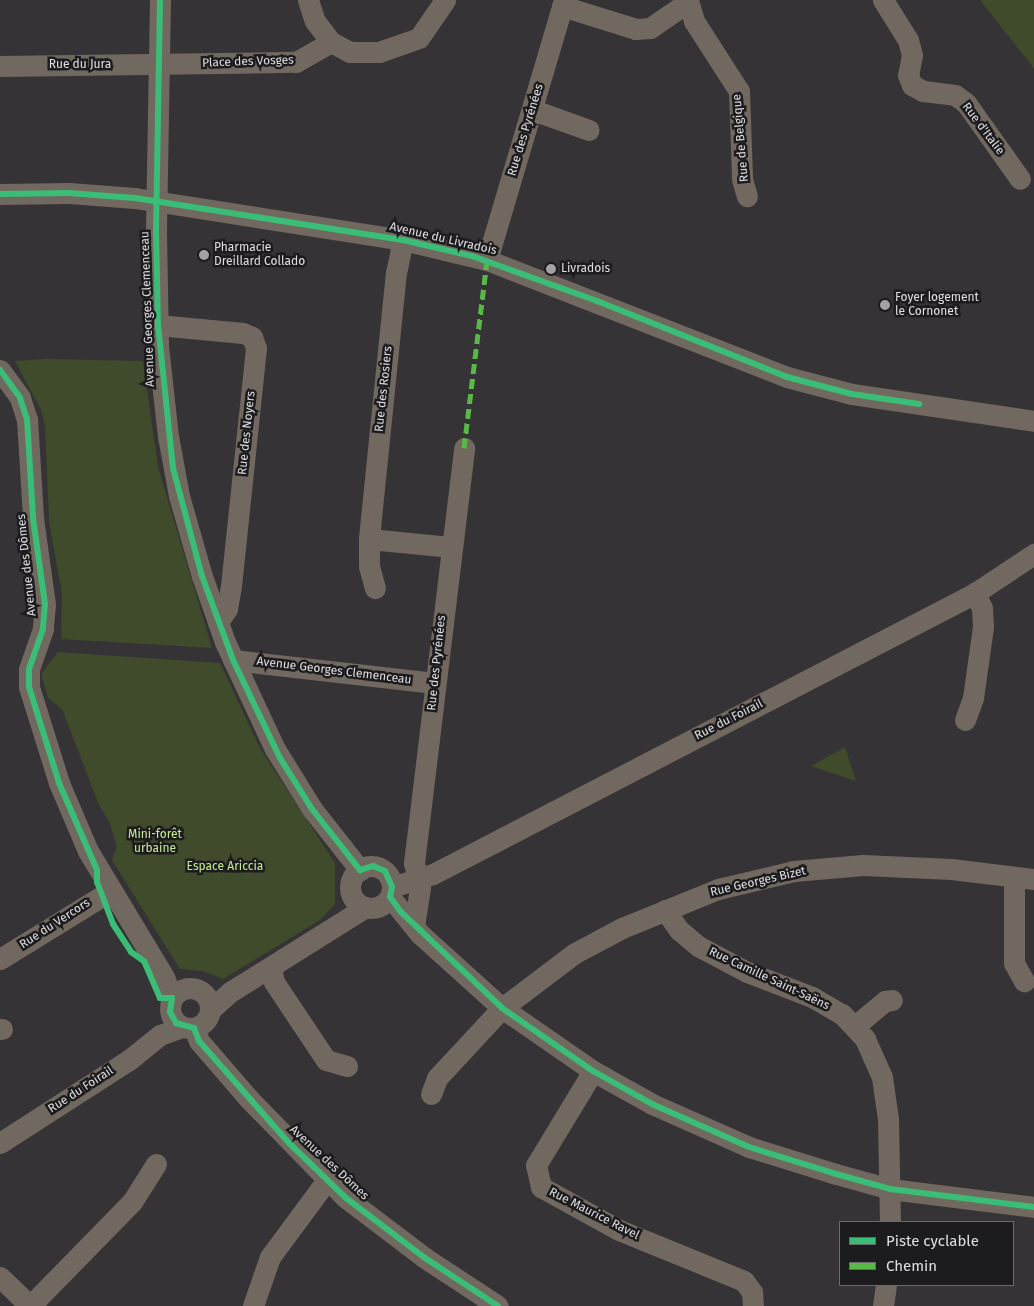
<!DOCTYPE html>
<meta charset="utf-8">
<style>
body{margin:0}
#map{position:relative;width:1034px;height:1306px;overflow:hidden;background:#353336;font-family:"Fira Sans",sans-serif}
div>[style]{position:absolute}
.green>*{inset:0;background:#3f4b2a}
.minor>*{height:21px;margin:-10.5px;padding:0 10.5px;transform-origin:10.5px;border-radius:10.5px;background:#71685f}
.minor>.ring{margin:-10.5px;padding:0;box-sizing:content-box;background:none;border:21px solid #71685f;border-radius:50%}
.quiet>*{height:5px;margin-top:-2.5px;transform-origin:0;background:repeating-linear-gradient(90deg,#58b947 0 10px,transparent 0 15px)}
.cycleway>*{height:6px;margin:-3px;padding:0 3px;transform-origin:3px;border-radius:3px;background:#3abd76}
.dots>*{width:14px;height:14px;translate:-50% -50%;box-sizing:border-box;border:2px solid #1c1b1d;border-radius:50%}
span{translate:-50% -50%;white-space:nowrap;text-align:center;line-height:1.15;-webkit-text-stroke:5px #1c1b1d;paint-order:stroke}
.street-label{font-size:12px;color:#e0dde0}
.poi-label{font-size:12px;color:#e0dde0}
.left{translate:0 -50%;text-align:left}
.park-label{font-size:12px;color:#c7ec8f}
.legend{position:absolute;left:839px;top:1221px;width:175px;height:65px;box-sizing:border-box;background:#1c1b1d;border:1px solid #6a696b;margin:0;padding:6px 9px;list-style:none;font-size:15px;color:#e0dde0}
.legend li{display:flex;align-items:center;gap:10px;height:25px}
.legend b{width:25px;border:1px solid #6a696b}
</style>
<div id="map">
<div class="green">
<i style="clip-path:polygon(980px 0,1034px 0,1034px 69px,1029px 62px)"></i>
<i style="clip-path:polygon(46px 359px,143px 361px,158px 467px,212px 648px,61px 639px,62px 594px,49px 521px,45px 426px,41px 410px,15px 361px)"></i>
<i style="clip-path:polygon(58px 652px,220px 663px,260px 748px,335px 863px,335px 904px,320px 920px,223px 979px,203px 971px,180px 969px,112px 860px,117px 846px,109px 821px,99px 805px,62px 709px,48px 698px,41px 674px)"></i>
<i style="clip-path:polygon(845px 747px,856px 781px,811px 766px)"></i>
</div>
<div class="minor">
<i style="left:160px;top:0;width:231px;rotate:91deg"></i>
<i style="left:156px;top:231px;width:115px;rotate:89deg"></i>
<i style="left:158px;top:346px;width:91px;rotate:83.7deg"></i>
<i style="left:168px;top:436px;width:61px;rotate:79.6deg"></i>
<i style="left:179px;top:496px;width:83px;rotate:74deg"></i>
<i style="left:202px;top:576px;width:70px;rotate:70.8deg"></i>
<i style="left:225px;top:642px;width:118px;rotate:65deg"></i>
<i style="left:275px;top:749px;width:70px;rotate:58.3deg"></i>
<i style="left:312px;top:809px;width:78px;rotate:51.8deg"></i>
<i style="left:308px;top:0;width:22px;rotate:72deg"></i>
<i style="left:315px;top:21px;width:26px;rotate:53deg"></i>
<i style="left:331px;top:42px;width:21px;rotate:28deg"></i>
<i style="left:350px;top:52px;width:29px"></i>
<i style="left:379px;top:52px;width:42px;rotate:-19.3deg"></i>
<i style="left:419px;top:38px;width:46px;rotate:-55.6deg"></i>
<i style="left:688px;top:0;width:22px;rotate:74deg"></i>
<i style="left:694px;top:21px;width:83px;rotate:57.3deg"></i>
<i style="left:739px;top:91px;width:88px;rotate:88deg"></i>
<i style="left:742px;top:179px;width:18px;rotate:74deg"></i>
<i style="left:883px;top:0;width:47px;rotate:58deg"></i>
<i style="left:908px;top:40px;width:16px;rotate:75deg"></i>
<i style="left:912px;top:55px;width:20px;rotate:101deg"></i>
<i style="left:908px;top:75px;width:11px;rotate:68deg"></i>
<i style="left:912px;top:85px;width:13px;rotate:29deg"></i>
<i style="left:923px;top:91px;width:32px;rotate:7deg"></i>
<i style="left:955px;top:95px;width:14px;rotate:36deg"></i>
<i style="left:966px;top:103px;width:93px;rotate:54.6deg"></i>
<i style="left:562px;top:6px;width:77px;rotate:17.3deg"></i>
<i style="left:636px;top:29px;width:14px;rotate:-4deg"></i>
<i style="left:650px;top:28px;width:46px;rotate:-34.4deg"></i>
<i style="left:0;top:66px;width:296px;rotate:-0.8deg"></i>
<i style="left:296px;top:62px;width:40px;rotate:-29.7deg"></i>
<i style="left:533px;top:110px;width:59px;rotate:19.7deg"></i>
<i style="left:0;top:194px;width:69px;rotate:-0.8deg"></i>
<i style="left:69px;top:193px;width:66px;rotate:4.3deg"></i>
<i style="left:135px;top:198px;width:271px;rotate:8.9deg"></i>
<i style="left:403px;top:240px;width:86px;rotate:13.4deg"></i>
<i style="left:487px;top:260px;width:322px;rotate:21.3deg"></i>
<i style="left:787px;top:377px;width:67px;rotate:14.7deg"></i>
<i style="left:852px;top:394px;width:184px;rotate:8.4deg"></i>
<i style="left:403px;top:240px;width:33px;rotate:102deg"></i>
<i style="left:396px;top:272px;width:268px;rotate:95.8deg"></i>
<i style="left:369px;top:539px;width:81px;rotate:5.6deg"></i>
<i style="left:487px;top:260px;width:271px;rotate:-73.5deg"></i>
<i style="left:158px;top:325px;width:85px;rotate:5.4deg"></i>
<i style="left:243px;top:333px;width:10px;rotate:24deg"></i>
<i style="left:252px;top:337px;width:12px;rotate:70deg"></i>
<i style="left:256px;top:348px;width:239px;rotate:96deg"></i>
<i style="left:231px;top:586px;width:23px;rotate:100deg"></i>
<i style="left:227px;top:609px;width:16px;rotate:125deg"></i>
<i style="left:0;top:370px;width:34px;rotate:54deg"></i>
<i style="left:20px;top:398px;width:22px;rotate:72deg"></i>
<i style="left:27px;top:419px;width:99px;rotate:86.5deg"></i>
<i style="left:33px;top:518px;width:87px;rotate:82.1deg"></i>
<i style="left:45px;top:604px;width:25px;rotate:95deg"></i>
<i style="left:43px;top:629px;width:42px;rotate:109.3deg"></i>
<i style="left:29px;top:669px;width:18px;rotate:90deg"></i>
<i style="left:29px;top:687px;width:101px;rotate:72.6deg"></i>
<i style="left:59px;top:783px;width:74px;rotate:66.9deg"></i>
<i style="left:88px;top:851px;width:147px;rotate:58.9deg"></i>
<i style="left:164px;top:977px;width:22px;rotate:69deg"></i>
<i style="left:369px;top:539px;width:27px;rotate:90deg"></i>
<i style="left:369px;top:566px;width:23px;rotate:75deg"></i>
<i style="left:233px;top:660px;width:203px;rotate:6.5deg"></i>
<i style="left:965px;top:720px;width:23px;rotate:-70deg"></i>
<i style="left:973px;top:698px;width:72px;rotate:-82deg"></i>
<i style="left:983px;top:627px;width:19px;rotate:-93deg"></i>
<i style="left:982px;top:608px;width:17px;rotate:-115deg"></i>
<i class="ring" style="left:350px;top:866px;width:21px;height:21px"></i>
<i style="left:1014px;top:878px;width:85px;rotate:90deg"></i>
<i style="left:1014px;top:963px;width:21px;rotate:61deg"></i>
<i style="left:392px;top:887px;width:43px;rotate:-17.6deg"></i>
<i style="left:433px;top:874px;width:611px;rotate:-27.4deg"></i>
<i style="left:975px;top:593px;width:71px;rotate:-33.5deg"></i>
<i style="left:390px;top:897px;width:48px;rotate:51deg"></i>
<i style="left:420px;top:934px;width:110px;rotate:42.1deg"></i>
<i style="left:502px;top:1008px;width:111px;rotate:34.7deg"></i>
<i style="left:593px;top:1071px;width:68px;rotate:29.2deg"></i>
<i style="left:652px;top:1104px;width:106px;rotate:23.9deg"></i>
<i style="left:749px;top:1147px;width:91px;rotate:17.2deg"></i>
<i style="left:836px;top:1174px;width:56px;rotate:15.5deg"></i>
<i style="left:890px;top:1189px;width:145px;rotate:7.1deg"></i>
<i style="left:665px;top:910px;width:24px;rotate:55deg"></i>
<i style="left:679px;top:930px;width:25px;rotate:40deg"></i>
<i style="left:698px;top:946px;width:55px;rotate:28deg"></i>
<i style="left:747px;top:972px;width:70px;rotate:21deg"></i>
<i style="left:812px;top:997px;width:34px;rotate:30deg"></i>
<i style="left:842px;top:1014px;width:34px;rotate:47deg"></i>
<i style="left:865px;top:1039px;width:42px;rotate:65.9deg"></i>
<i style="left:882px;top:1077px;width:42px;rotate:81.9deg"></i>
<i style="left:888px;top:1119px;width:103px;rotate:88.9deg"></i>
<i style="left:414px;top:926px;width:39px;rotate:-81deg"></i>
<i style="left:420px;top:887px;width:25px;rotate:-104deg"></i>
<i style="left:414px;top:863px;width:418px;rotate:-83.1deg"></i>
<i style="left:0;top:959px;width:129px;rotate:-31.7deg"></i>
<i style="left:271px;top:968px;width:14px;rotate:78deg"></i>
<i style="left:274px;top:982px;width:94px;rotate:56.3deg"></i>
<i style="left:326px;top:1060px;width:22px;rotate:16deg"></i>
<i class="ring" style="left:170px;top:988px;width:19px;height:19px"></i>
<i style="left:210px;top:1010px;width:27px;rotate:-42deg"></i>
<i style="left:230px;top:992px;width:160px;rotate:-32deg"></i>
<i style="left:855px;top:1026px;width:39px;rotate:-40deg"></i>
<i style="left:885px;top:1001px;width:7px;rotate:-8deg"></i>
<i style="left:194px;top:1028px;width:14px;rotate:69deg"></i>
<i style="left:199px;top:1041px;width:77px;rotate:49.2deg"></i>
<i style="left:249px;top:1099px;width:139px;rotate:45.6deg"></i>
<i style="left:346px;top:1198px;width:99px;rotate:37.2deg"></i>
<i style="left:425px;top:1258px;width:87px;rotate:33.3deg"></i>
<i style="left:0;top:1029px;width:2px"></i>
<i style="left:593px;top:1071px;width:110px;rotate:121.2deg"></i>
<i style="left:536px;top:1165px;width:23px;rotate:77deg"></i>
<i style="left:541px;top:1187px;width:89px;rotate:28.9deg"></i>
<i style="left:619px;top:1230px;width:135px;rotate:22.2deg"></i>
<i style="left:744px;top:1281px;width:14px;rotate:54deg"></i>
<i style="left:752px;top:1292px;width:14px;rotate:86deg"></i>
<i style="left:431px;top:1094px;width:17px;rotate:-69deg"></i>
<i style="left:437px;top:1078px;width:96px;rotate:-47.1deg"></i>
<i style="left:502px;top:1008px;width:91px;rotate:-37deg"></i>
<i style="left:575px;top:953px;width:53px;rotate:-28deg"></i>
<i style="left:622px;top:928px;width:104px;rotate:-22.1deg"></i>
<i style="left:718px;top:889px;width:78px;rotate:-13.3deg"></i>
<i style="left:794px;top:871px;width:69px;rotate:-5deg"></i>
<i style="left:863px;top:865px;width:88px;rotate:2.6deg"></i>
<i style="left:951px;top:869px;width:84px;rotate:6.9deg"></i>
<i style="left:0;top:1143px;width:153px;rotate:-32.8deg"></i>
<i style="left:129px;top:1060px;width:40px;rotate:-39deg"></i>
<i style="left:160px;top:1035px;width:23px;rotate:-20deg"></i>
<i style="left:0;top:1277px;width:42px;rotate:44deg"></i>
<i style="left:30px;top:1306px;width:146px;rotate:-45.6deg"></i>
<i style="left:132px;top:1202px;width:45px;rotate:-57.7deg"></i>
<i style="left:253px;top:1306px;width:52px;rotate:-70.9deg"></i>
<i style="left:270px;top:1257px;width:96px;rotate:-53.5deg"></i>
<i style="left:883px;top:1306px;width:21px;rotate:-82deg"></i>
</div>
<div class="quiet">
<i style="left:464px;top:448px;width:189px;rotate:-83deg"></i>
</div>
<div class="cycleway">
<i style="left:160px;top:0;width:231px;rotate:91deg"></i>
<i style="left:156px;top:231px;width:94px;rotate:88.8deg"></i>
<i style="left:158px;top:325px;width:144px;rotate:84deg"></i>
<i style="left:173px;top:468px;width:112px;rotate:75deg"></i>
<i style="left:202px;top:576px;width:90px;rotate:69.7deg"></i>
<i style="left:233px;top:660px;width:109px;rotate:64.4deg"></i>
<i style="left:280px;top:758px;width:60px;rotate:57.9deg"></i>
<i style="left:312px;top:809px;width:78px;rotate:51.8deg"></i>
<i style="left:360px;top:870px;width:14px;rotate:-17deg"></i>
<i style="left:373px;top:866px;width:13px;rotate:23deg"></i>
<i style="left:385px;top:871px;width:17px;rotate:66deg"></i>
<i style="left:392px;top:887px;width:10px;rotate:101deg"></i>
<i style="left:390px;top:897px;width:19px;rotate:54deg"></i>
<i style="left:401px;top:912px;width:139px;rotate:43.5deg"></i>
<i style="left:502px;top:1008px;width:111px;rotate:34.7deg"></i>
<i style="left:593px;top:1071px;width:68px;rotate:29.2deg"></i>
<i style="left:652px;top:1104px;width:106px;rotate:23.9deg"></i>
<i style="left:749px;top:1147px;width:91px;rotate:17.2deg"></i>
<i style="left:836px;top:1174px;width:56px;rotate:15.5deg"></i>
<i style="left:890px;top:1189px;width:145px;rotate:7.1deg"></i>
<i style="left:0;top:194px;width:69px;rotate:-0.8deg"></i>
<i style="left:69px;top:193px;width:66px;rotate:4.3deg"></i>
<i style="left:135px;top:198px;width:271px;rotate:8.9deg"></i>
<i style="left:403px;top:240px;width:71px;rotate:13.1deg"></i>
<i style="left:472px;top:256px;width:133px;rotate:19.8deg"></i>
<i style="left:597px;top:301px;width:205px;rotate:21.8deg"></i>
<i style="left:787px;top:377px;width:67px;rotate:14.7deg"></i>
<i style="left:852px;top:394px;width:68px;rotate:8.5deg"></i>
<i style="left:0;top:370px;width:34px;rotate:54deg"></i>
<i style="left:20px;top:398px;width:22px;rotate:72deg"></i>
<i style="left:27px;top:419px;width:99px;rotate:86.5deg"></i>
<i style="left:33px;top:518px;width:87px;rotate:82.1deg"></i>
<i style="left:45px;top:604px;width:25px;rotate:95deg"></i>
<i style="left:43px;top:629px;width:42px;rotate:109.3deg"></i>
<i style="left:29px;top:669px;width:18px;rotate:90deg"></i>
<i style="left:29px;top:687px;width:101px;rotate:72.6deg"></i>
<i style="left:59px;top:783px;width:95px;rotate:66.4deg"></i>
<i style="left:97px;top:870px;width:12px;rotate:90deg"></i>
<i style="left:97px;top:882px;width:45px;rotate:69.1deg"></i>
<i style="left:113px;top:924px;width:33px;rotate:57deg"></i>
<i style="left:131px;top:952px;width:16px;rotate:35deg"></i>
<i style="left:144px;top:961px;width:40px;rotate:66.6deg"></i>
<i style="left:160px;top:998px;width:12px"></i>
<i style="left:172px;top:998px;width:14px;rotate:98deg"></i>
<i style="left:170px;top:1012px;width:13px;rotate:61deg"></i>
<i style="left:176px;top:1023px;width:19px;rotate:16deg"></i>
<i style="left:194px;top:1028px;width:14px;rotate:69deg"></i>
<i style="left:199px;top:1041px;width:136px;rotate:48.6deg"></i>
<i style="left:289px;top:1143px;width:79px;rotate:44deg"></i>
<i style="left:346px;top:1198px;width:99px;rotate:37.2deg"></i>
<i style="left:425px;top:1258px;width:87px;rotate:33.3deg"></i>
</div>
<div class="dots">
<i style="left:204px;top:255px;background:#a4a2a4"></i>
<i style="left:551px;top:269px;background:#a4a2a4"></i>
<i style="left:885px;top:305px;background:#a4a2a4"></i>
</div>
<div class="street-label">
<span style="left:248px;top:62px;rotate:-2deg">Place des Vosges</span>
<span style="left:80px;top:65px">Rue du Jura</span>
<span style="left:983px;top:129px;rotate:53deg">Rue d'Italie</span>
<span style="left:526px;top:130px;rotate:-73deg">Rue des Pyrénées</span>
<span style="left:741px;top:138px;rotate:-95deg">Rue de Belgique</span>
<span style="left:443px;top:239px;rotate:13deg">Avenue du Livradois</span>
<span style="left:148px;top:309px;rotate:-92deg">Avenue Georges Clemenceau</span>
<span style="left:384px;top:389px;rotate:-84deg">Rue des Rosiers</span>
<span style="left:247px;top:433px;rotate:-84deg">Rue des Noyers</span>
<span style="left:27px;top:565px;rotate:-96deg">Avenue des Dômes</span>
<span style="left:437px;top:663px;rotate:-84deg">Rue des Pyrénées</span>
<span style="left:334px;top:671px;rotate:7deg">Avenue Georges Clemenceau</span>
<span style="left:729px;top:720px;rotate:-27deg">Rue du Foirail</span>
<span style="left:758px;top:882px;rotate:-13deg">Rue Georges Bizet</span>
<span style="left:55px;top:924px;rotate:-33deg">Rue du Vercors</span>
<span style="left:769px;top:979px;rotate:25deg">Rue Camille Saint-Saëns</span>
<span style="left:81px;top:1090px;rotate:-33deg">Rue du Foirail</span>
<span style="left:329px;top:1163px;rotate:43deg">Avenue des Dômes</span>
<span style="left:594px;top:1214px;rotate:27deg">Rue Maurice Ravel</span>
</div>
<div class="poi-label">
<span class="left" style="left:214px;top:255px">Pharmacie<br>Dreillard Collado</span>
<span class="left" style="left:561px;top:269px">Livradois</span>
<span class="left" style="left:895px;top:305px">Foyer logement<br>le Cornonet</span>
</div>
<div class="park-label">
<span style="left:155px;top:842px">Mini-forêt<br>urbaine</span>
<span style="left:225px;top:867px">Espace Ariccia</span>
</div>
<ul class="legend">
<li><b style="height:6px;background:#3abd76"></b>Piste cyclable</li>
<li><b style="height:6px;background:#58b947"></b>Chemin</li>
</ul>
</div>
